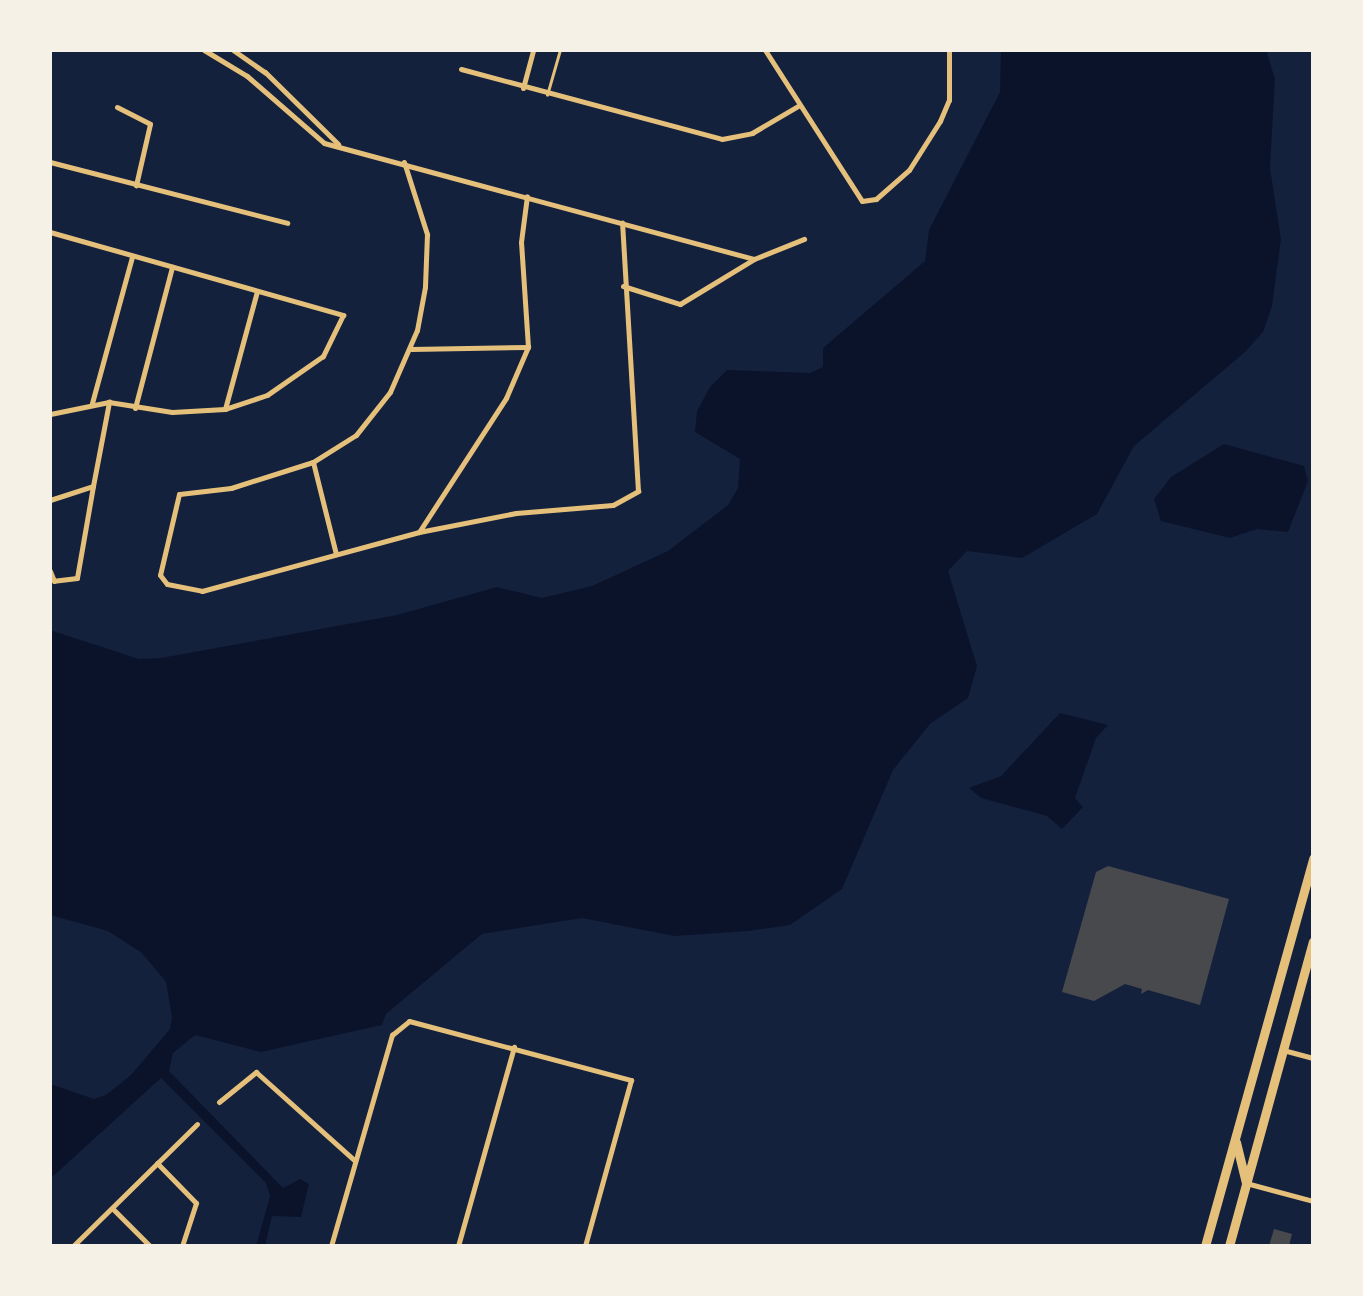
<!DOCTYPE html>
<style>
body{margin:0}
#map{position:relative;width:1363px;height:1296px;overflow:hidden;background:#14213d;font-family:"Crimson Pro",serif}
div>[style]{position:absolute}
.water>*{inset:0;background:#0b132b}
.building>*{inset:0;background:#48494c}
.service>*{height:2.5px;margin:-1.25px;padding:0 1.25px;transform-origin:1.25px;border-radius:1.25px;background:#e5c07b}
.minor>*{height:5px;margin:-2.5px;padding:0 2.5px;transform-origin:2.5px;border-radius:2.5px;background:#e5c07b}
.trunk>*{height:9px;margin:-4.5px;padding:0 4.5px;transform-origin:4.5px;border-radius:4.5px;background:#e5c07b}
span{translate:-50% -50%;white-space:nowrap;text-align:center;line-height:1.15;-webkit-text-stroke:10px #f6f1e7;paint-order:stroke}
.frame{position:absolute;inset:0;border:52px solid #f6f1e7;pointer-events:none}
</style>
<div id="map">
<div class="water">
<i style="clip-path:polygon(1001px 50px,1266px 50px,1275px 79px,1270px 168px,1281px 239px,1272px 306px,1263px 332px,1245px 352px,1134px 446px,1097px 514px,1022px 558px,967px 551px,948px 571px,977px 666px,968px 698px,930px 724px,893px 770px,842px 889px,790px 925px,749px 931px,674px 936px,582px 918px,482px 934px,386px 1014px,382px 1025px,261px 1052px,195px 1035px,173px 1053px,169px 1071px,283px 1188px,300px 1179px,309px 1184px,301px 1217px,272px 1216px,265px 1246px,256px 1246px,270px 1196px,266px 1183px,161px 1078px,50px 1179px,50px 1084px,94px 1099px,106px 1095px,131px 1075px,170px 1029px,172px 1017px,166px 982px,142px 953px,108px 931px,50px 915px,50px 630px,139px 659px,161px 658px,397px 615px,497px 587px,542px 598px,592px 586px,668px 551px,728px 505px,738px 488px,740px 459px,695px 432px,697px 411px,710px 387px,727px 370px,810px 373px,823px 367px,823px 348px,925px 261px,929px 230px,1000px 92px)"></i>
<i style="clip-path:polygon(1224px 444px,1304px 466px,1308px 481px,1288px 532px,1257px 529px,1230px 538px,1161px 521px,1154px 499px,1171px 477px)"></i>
<i style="clip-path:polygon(1060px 713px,1108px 725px,1096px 738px,1075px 798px,1083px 807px,1062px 829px,1047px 816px,981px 798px,969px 788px,1001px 776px)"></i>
</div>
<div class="building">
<i style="clip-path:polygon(1108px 866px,1229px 899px,1200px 1005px,1148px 990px,1141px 994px,1142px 989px,1125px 984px,1094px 1001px,1062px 992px,1096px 872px)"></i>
<i style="clip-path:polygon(1274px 1229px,1292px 1234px,1289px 1246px,1269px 1246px)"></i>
</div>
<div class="service">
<i style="left:547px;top:95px;width:47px;rotate:-73.9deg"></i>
</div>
<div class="minor">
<i style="left:204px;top:50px;width:50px;rotate:31.2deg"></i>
<i style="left:247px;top:76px;width:102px;rotate:41deg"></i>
<i style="left:324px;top:143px;width:445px;rotate:15.1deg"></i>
<i style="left:754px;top:259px;width:54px;rotate:-21.8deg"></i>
<i style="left:233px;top:50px;width:39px;rotate:35deg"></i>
<i style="left:265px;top:72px;width:103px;rotate:44.6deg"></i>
<i style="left:765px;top:50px;width:179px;rotate:57.3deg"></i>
<i style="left:862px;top:201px;width:14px;rotate:-8deg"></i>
<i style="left:876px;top:199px;width:44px;rotate:-41.3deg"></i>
<i style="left:909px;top:170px;width:58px;rotate:-57.7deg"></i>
<i style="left:940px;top:121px;width:23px;rotate:-67deg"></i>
<i style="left:949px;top:100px;width:50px;rotate:-90deg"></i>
<i style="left:461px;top:69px;width:270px;rotate:15deg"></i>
<i style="left:722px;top:139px;width:31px;rotate:-11deg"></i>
<i style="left:752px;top:133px;width:53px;rotate:-30.4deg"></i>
<i style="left:523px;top:88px;width:39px;rotate:-75deg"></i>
<i style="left:117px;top:107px;width:37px;rotate:27deg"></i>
<i style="left:150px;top:124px;width:63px;rotate:102.9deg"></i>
<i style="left:50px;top:162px;width:245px;rotate:14.4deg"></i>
<i style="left:404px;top:162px;width:76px;rotate:72.3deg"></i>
<i style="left:427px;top:234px;width:53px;rotate:92.2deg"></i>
<i style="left:425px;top:287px;width:44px;rotate:100.5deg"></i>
<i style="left:417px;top:330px;width:68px;rotate:113.5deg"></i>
<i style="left:390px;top:392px;width:55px;rotate:128.3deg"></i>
<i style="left:356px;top:435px;width:51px;rotate:147.9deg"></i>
<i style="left:313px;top:462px;width:86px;rotate:162.4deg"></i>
<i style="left:231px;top:488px;width:52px;rotate:173.4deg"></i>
<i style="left:179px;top:494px;width:83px;rotate:103.2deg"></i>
<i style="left:160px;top:575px;width:11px;rotate:52deg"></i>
<i style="left:167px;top:584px;width:36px;rotate:11deg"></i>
<i style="left:202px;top:591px;width:225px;rotate:-15.2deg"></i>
<i style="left:419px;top:532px;width:99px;rotate:-11.1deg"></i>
<i style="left:516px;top:513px;width:97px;rotate:-4.7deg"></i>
<i style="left:613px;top:505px;width:29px;rotate:-29deg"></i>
<i style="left:638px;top:491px;width:269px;rotate:-93.4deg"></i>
<i style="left:50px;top:232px;width:305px;rotate:15.8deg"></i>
<i style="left:343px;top:315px;width:46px;rotate:116deg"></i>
<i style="left:323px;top:356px;width:68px;rotate:145.1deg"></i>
<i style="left:267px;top:395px;width:44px;rotate:161.6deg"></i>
<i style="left:225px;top:409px;width:53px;rotate:176.8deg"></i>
<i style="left:172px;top:412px;width:64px;rotate:-171deg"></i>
<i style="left:109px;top:402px;width:60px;rotate:168.5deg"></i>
<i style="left:623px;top:286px;width:60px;rotate:17.5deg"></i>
<i style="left:680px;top:304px;width:87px;rotate:-31.3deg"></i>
<i style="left:411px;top:349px;width:117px;rotate:-1deg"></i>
<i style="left:92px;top:403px;width:151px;rotate:-74.7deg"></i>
<i style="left:135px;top:408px;width:146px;rotate:-75.3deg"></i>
<i style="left:225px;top:409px;width:122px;rotate:-74.8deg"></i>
<i style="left:313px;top:462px;width:95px;rotate:76deg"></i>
<i style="left:93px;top:486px;width:86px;rotate:-79.2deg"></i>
<i style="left:50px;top:500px;width:45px;rotate:-18deg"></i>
<i style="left:93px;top:486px;width:93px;rotate:99.9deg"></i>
<i style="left:77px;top:578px;width:23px;rotate:173deg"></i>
<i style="left:54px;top:581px;width:11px;rotate:-112deg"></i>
<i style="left:419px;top:532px;width:160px;rotate:-57deg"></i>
<i style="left:506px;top:398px;width:56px;rotate:-66.7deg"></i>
<i style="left:528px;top:347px;width:105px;rotate:-93.8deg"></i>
<i style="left:521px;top:242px;width:46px;rotate:-82.6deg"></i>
<i style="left:1283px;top:1050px;width:31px;rotate:15deg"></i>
<i style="left:219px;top:1102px;width:48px;rotate:-39deg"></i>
<i style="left:256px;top:1072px;width:132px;rotate:41.9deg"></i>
<i style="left:157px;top:1163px;width:56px;rotate:45.7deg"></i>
<i style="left:196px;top:1203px;width:45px;rotate:108deg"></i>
<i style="left:1246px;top:1183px;width:69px;rotate:15deg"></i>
<i style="left:112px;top:1208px;width:54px;rotate:45deg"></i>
<i style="left:73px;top:1246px;width:174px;rotate:-44.5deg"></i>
<i style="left:331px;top:1246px;width:220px;rotate:-73.9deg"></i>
<i style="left:392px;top:1035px;width:22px;rotate:-39deg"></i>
<i style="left:409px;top:1021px;width:230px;rotate:14.9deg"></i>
<i style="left:631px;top:1080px;width:172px;rotate:105.5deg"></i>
<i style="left:458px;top:1246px;width:207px;rotate:-74.3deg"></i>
</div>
<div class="trunk">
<i style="left:1236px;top:1142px;width:42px;rotate:76.3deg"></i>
<i style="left:1205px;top:1246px;width:403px;rotate:-74.4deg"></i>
<i style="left:1229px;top:1246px;width:316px;rotate:-74.6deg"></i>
</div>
<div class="frame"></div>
</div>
